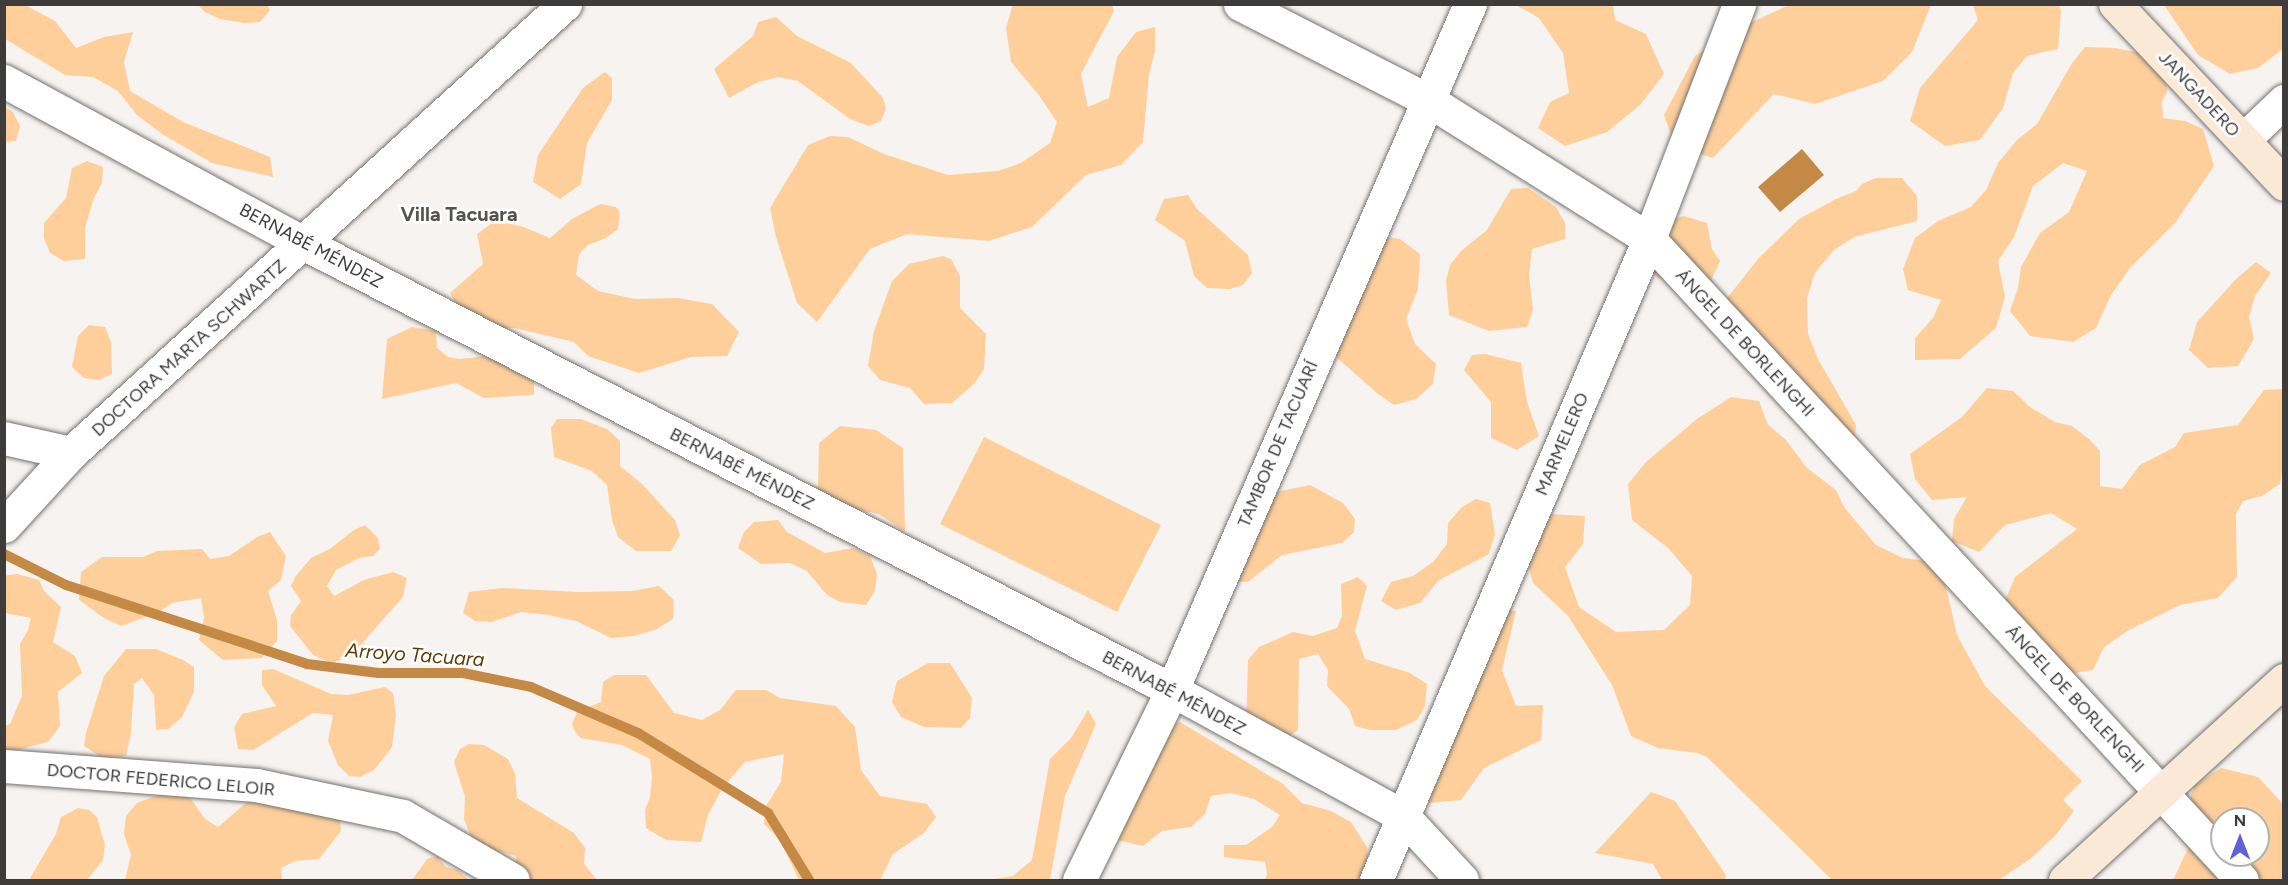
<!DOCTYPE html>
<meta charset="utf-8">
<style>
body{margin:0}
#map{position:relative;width:2288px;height:885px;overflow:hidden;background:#f6f3f0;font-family:Figtree,sans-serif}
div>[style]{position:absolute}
.green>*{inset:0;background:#fecf9b}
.water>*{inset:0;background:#c38945}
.stream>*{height:10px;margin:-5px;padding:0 5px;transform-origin:5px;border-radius:5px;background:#c38945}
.roads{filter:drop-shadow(0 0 2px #757270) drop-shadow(0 0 2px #757270)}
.street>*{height:33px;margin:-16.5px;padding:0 16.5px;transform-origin:16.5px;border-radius:16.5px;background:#fff}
.secondary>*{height:33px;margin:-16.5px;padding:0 16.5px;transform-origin:16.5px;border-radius:16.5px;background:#fae9d6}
span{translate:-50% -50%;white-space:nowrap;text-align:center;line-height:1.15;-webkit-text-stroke:5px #fff;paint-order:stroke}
.street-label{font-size:18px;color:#3d3c3b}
.neighbourhood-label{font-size:20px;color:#54514f;font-weight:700}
.water-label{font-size:20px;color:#603a01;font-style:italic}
.frame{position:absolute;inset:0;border:6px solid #3d3c3b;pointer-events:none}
.north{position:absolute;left:2210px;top:807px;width:60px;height:60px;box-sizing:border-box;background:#fff;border:2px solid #b1b1b1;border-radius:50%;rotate:0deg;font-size:16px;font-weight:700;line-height:24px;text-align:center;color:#3d3c3b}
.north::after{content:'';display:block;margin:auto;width:21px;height:27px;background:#6061d9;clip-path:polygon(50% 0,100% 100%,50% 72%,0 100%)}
</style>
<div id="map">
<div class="green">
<i style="clip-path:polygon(1013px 4px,1112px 5px,1114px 11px,1081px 74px,1088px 107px,1109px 98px,1117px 57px,1136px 32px,1155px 27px,1155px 51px,1149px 75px,1143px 142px,1121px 165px,1086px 175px,1032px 227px,989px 241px,907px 234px,870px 249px,817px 322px,797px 303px,776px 237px,770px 208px,808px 145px,830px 136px,848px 137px,884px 154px,948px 175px,998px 171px,1021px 163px,1050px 143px,1057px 122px,1038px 94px,1011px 62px,1006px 28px)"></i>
<i style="clip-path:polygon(4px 5px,25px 5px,55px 21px,76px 48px,104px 37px,133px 32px,124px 62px,130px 91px,183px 122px,270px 157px,273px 177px,212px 163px,162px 134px,137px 115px,118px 91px,93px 77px,65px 75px,5px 39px)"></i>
<i style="clip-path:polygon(198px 5px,267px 5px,270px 10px,260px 22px,244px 23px,220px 19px,205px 12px)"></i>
<i style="clip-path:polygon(1516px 5px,1613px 5px,1615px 20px,1646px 34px,1664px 74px,1640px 105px,1607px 132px,1565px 146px,1538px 128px,1550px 102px,1569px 93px,1563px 53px,1539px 18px)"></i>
<i style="clip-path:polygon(1789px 5px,1931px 5px,1912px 52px,1883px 81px,1815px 104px,1774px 94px,1713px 158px,1675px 146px,1664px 115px,1695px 56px,1739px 28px)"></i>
<i style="clip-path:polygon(1973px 5px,2059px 5px,2061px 11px,2058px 49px,2027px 56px,2013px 73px,2003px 108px,1980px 140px,1945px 146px,1910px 121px,1920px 88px,1978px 20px)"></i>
<i style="clip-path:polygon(2164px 5px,2283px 5px,2283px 49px,2258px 68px,2230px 74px,2198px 55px)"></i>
<i style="clip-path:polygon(776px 17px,797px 36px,851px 63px,883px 98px,886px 108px,881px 121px,869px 126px,850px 119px,798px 81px,778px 77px,756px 83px,729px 98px,714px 69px,753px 36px,758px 22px)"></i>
<i style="clip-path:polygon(2085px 47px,2115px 48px,2150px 55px,2164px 66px,2167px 92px,2162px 101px,2163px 118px,2185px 121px,2203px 129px,2214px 166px,2175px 223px,2130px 268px,2111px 295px,2096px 328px,2073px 342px,2030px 336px,2010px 311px,2018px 288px,2021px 267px,2040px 233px,2069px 212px,2087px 171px,2063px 163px,2033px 186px,2014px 237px,1998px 261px,2005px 297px,1996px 328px,1960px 359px,1915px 360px,1915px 338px,1933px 318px,1941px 300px,1908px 290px,1903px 269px,1915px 238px,1938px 221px,1971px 207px,1986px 190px,1998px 163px,2017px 140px,2037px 124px,2072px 63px)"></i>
<i style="clip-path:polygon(605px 72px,612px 78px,612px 100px,587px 143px,581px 184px,560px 199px,533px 182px,538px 155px,583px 88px)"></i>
<i style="clip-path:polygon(5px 107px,13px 112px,20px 126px,16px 141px,5px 142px)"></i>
<i style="clip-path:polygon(87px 161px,103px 167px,102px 183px,94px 198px,85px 228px,85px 259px,64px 261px,50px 253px,44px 238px,44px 223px,66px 198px,72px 168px)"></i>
<i style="clip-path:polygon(1876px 178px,1902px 178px,1917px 196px,1917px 221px,1854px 237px,1834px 250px,1815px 273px,1807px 298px,1808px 334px,1818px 359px,1856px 425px,1854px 448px,1720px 307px,1758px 259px,1799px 219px,1836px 199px,1856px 191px,1862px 184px)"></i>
<i style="clip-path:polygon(1528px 188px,1556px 207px,1565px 223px,1565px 239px,1532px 249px,1529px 275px,1533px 310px,1527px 327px,1489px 331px,1449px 315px,1446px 281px,1450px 265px,1461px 251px,1487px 230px,1511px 189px)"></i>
<i style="clip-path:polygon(1188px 195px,1197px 209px,1248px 255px,1252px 273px,1243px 285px,1230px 289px,1207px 288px,1194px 276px,1185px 241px,1155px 220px,1164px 199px)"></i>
<i style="clip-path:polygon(600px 204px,616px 207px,620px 212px,618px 229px,606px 238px,588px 245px,579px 254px,576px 275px,598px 291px,635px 299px,678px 298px,712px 304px,739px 332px,727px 356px,691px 357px,639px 373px,588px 356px,574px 342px,514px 328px,469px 329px,450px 293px,483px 264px,477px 234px,495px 221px,521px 226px,550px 238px,572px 219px)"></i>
<i style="clip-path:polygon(1684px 216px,1707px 223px,1712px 249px,1720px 261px,1710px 283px,1686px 287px,1656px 277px,1647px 252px,1669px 220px)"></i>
<i style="clip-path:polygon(1383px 236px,1400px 239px,1420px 254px,1418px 289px,1406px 319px,1415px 344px,1436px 364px,1433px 384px,1416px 399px,1394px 405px,1378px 394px,1327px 349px)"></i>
<i style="clip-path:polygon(943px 256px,951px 259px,960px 276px,960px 308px,986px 334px,984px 369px,974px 384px,952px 403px,924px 404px,910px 388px,880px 380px,868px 366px,874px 331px,892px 281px,909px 264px)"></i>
<i style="clip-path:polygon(2256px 262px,2271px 273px,2255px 296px,2249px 317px,2254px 339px,2238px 366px,2208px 368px,2189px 350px,2197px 322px,2237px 278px)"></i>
<i style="clip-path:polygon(89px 325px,105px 327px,111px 342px,112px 374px,99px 380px,84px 378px,72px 367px,78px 336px)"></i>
<i style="clip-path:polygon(412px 327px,436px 331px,437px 348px,448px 357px,460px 359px,486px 356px,522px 362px,534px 380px,534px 395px,484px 398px,456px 383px,382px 399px,387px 339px)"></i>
<i style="clip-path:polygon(1485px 354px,1521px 363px,1527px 402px,1539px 436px,1517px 450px,1491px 438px,1491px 402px,1464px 370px,1472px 355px)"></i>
<i style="clip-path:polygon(1987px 388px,2013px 391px,2030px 407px,2055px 422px,2072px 426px,2089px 439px,2100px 451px,2100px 486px,2122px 489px,2140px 465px,2175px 447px,2184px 433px,2238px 425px,2264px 390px,2283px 389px,2284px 461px,2280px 484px,2262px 496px,2243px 501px,2236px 514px,2237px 577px,2218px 598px,2180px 605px,2129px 630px,2104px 647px,2093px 670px,2050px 677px,2018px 664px,2004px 640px,2004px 603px,2015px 577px,2077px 529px,2051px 513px,2005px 525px,1979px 552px,1952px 541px,1954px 519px,1967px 497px,1932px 500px,1915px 479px,1910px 454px,1962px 417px)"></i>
<i style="clip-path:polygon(1731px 397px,1759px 401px,1768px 425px,1786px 440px,1807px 468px,1836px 490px,1844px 507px,1876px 545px,1903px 558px,1936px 562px,1945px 583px,1957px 635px,1985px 686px,2082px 781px,2063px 800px,2074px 811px,2055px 836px,2030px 859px,1999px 880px,1832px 880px,1707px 757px,1697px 753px,1658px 748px,1631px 736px,1612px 685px,1568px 616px,1533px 583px,1526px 558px,1531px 525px,1550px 514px,1585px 516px,1583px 544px,1565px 567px,1579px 607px,1616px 632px,1664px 630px,1690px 605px,1692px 576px,1668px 548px,1632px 520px,1628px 484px,1646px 462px,1697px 419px)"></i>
<i style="clip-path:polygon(557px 419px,581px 419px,607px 429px,620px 441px,620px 466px,642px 484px,675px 520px,680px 535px,671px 551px,636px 551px,618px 537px,612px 520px,607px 485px,592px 471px,554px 457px,551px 428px)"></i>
<i style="clip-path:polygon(840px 426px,876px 430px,903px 448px,905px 532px,879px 514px,815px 501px,818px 486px,819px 443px)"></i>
<i style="clip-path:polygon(984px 437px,1161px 525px,1117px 612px,940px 524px)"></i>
<i style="clip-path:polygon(1310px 485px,1343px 503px,1355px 519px,1354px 532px,1342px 543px,1282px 555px,1248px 582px,1219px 580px,1267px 494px)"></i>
<i style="clip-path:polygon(1476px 499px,1490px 503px,1495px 534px,1489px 554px,1439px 580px,1420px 603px,1396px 610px,1381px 601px,1391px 582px,1413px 576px,1433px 562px,1447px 544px,1448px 523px,1462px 507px)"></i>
<i style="clip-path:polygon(778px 520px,787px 532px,825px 553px,853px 548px,870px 556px,877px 574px,875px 591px,866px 605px,840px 602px,827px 595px,807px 571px,790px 563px,761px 564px,738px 548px,744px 532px,754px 522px)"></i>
<i style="clip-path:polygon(365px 525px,378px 538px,380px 549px,373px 556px,359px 558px,336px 570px,327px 586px,334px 596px,364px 580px,393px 572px,407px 578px,403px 597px,350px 657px,331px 663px,313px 655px,290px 626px,291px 615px,301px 601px,291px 586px,295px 577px,311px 558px,330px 549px,354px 530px)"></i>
<i style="clip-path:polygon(270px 532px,286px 556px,281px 580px,268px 591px,277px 620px,277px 641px,262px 658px,223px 660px,199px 640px,204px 618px,201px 598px,172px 603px,159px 612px,121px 626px,104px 618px,79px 600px,81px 572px,102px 557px,143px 557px,157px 551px,202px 549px,210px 559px,229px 556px,257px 537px)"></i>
<i style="clip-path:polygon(17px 574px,39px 580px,44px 591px,61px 607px,53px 642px,75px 656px,82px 673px,58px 692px,60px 726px,48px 742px,5px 753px,5px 726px,10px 724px,22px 696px,20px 644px,28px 630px,31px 618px,5px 613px,4px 576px)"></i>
<i style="clip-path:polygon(1358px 577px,1367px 586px,1355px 631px,1365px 659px,1410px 673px,1427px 684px,1425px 706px,1417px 720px,1396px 730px,1370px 730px,1355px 726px,1349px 709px,1327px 686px,1328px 670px,1318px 654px,1299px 659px,1298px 730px,1282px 741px,1246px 727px,1248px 660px,1259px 647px,1293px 632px,1313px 636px,1337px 628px,1342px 616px,1341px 584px)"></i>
<i style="clip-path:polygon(659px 586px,674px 600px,673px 619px,657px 629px,634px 636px,611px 638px,576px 621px,548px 615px,521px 612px,491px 622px,475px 621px,463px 613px,469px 592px,502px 588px,577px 592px,632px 591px)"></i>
<i style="clip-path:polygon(1480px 608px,1516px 611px,1502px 670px,1516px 706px,1543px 705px,1541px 740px,1484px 768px,1461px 800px,1420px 804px)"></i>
<i style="clip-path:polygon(126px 649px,156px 649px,183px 660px,194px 667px,194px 692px,182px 717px,168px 729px,156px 730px,154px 695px,142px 678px,134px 684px,131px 733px,126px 756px,103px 758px,84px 746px,86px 733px,104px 676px)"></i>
<i style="clip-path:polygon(928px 663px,950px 663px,972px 698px,970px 718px,961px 728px,924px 727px,901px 717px,892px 702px,897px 681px)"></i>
<i style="clip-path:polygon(273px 669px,331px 694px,348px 695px,385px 687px,393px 693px,396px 715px,392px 747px,374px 770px,360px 777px,349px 776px,338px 765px,328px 741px,333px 715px,313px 713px,253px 750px,238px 749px,234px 727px,242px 714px,276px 706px,262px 685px,262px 670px)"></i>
<i style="clip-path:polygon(614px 675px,646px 675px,674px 713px,702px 720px,720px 710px,736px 690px,766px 690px,780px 698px,836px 706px,855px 727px,861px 770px,880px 796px,927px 804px,936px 817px,924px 833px,893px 854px,880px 880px,799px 880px,780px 840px,764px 824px,766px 806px,781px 782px,784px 754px,745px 762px,723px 787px,708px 815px,701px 842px,666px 840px,646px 828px,645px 810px,650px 797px,652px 777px,650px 759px,622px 745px,581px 738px,575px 732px,572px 724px,577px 712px,601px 702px,603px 682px)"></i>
<i style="clip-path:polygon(1088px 710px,1096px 724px,1065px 796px,1050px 880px,988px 880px,1013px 876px,1032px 860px,1050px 759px,1071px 738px)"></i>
<i style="clip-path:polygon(1180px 722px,1283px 784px,1302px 803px,1331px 811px,1351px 822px,1367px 847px,1368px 862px,1360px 880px,1265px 880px,1267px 874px,1265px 862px,1224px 857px,1224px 845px,1246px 845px,1272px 827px,1280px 815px,1254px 799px,1231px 793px,1211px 796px,1205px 814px,1191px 827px,1162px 831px,1143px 846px,1112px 839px,1151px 731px)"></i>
<i style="clip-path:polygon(469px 744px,484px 745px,508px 759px,515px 773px,517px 798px,574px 833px,585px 848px,584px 864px,597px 880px,515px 880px,516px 856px,474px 845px,464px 819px,465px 797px,454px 762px,460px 749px)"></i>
<i style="clip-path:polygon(evenodd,2221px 768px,2258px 777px,2283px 804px,2283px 880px,2173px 880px,2193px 838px,2185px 810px,2195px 785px,2221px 768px,2222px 819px,2258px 819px,2258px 855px,2222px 855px,2222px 819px)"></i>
<i style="clip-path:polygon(1651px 792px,1675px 801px,1726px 875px,1725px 880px,1662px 880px,1653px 864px,1595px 853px)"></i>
<i style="clip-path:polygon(161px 794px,180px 794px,191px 799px,205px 819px,218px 827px,252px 798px,339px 810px,341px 831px,319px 859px,295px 861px,281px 868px,282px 880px,125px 880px,131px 855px,124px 834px,126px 816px,137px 803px)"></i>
<i style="clip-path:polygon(78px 808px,89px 810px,97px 817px,105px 845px,103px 860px,87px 880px,29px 880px,56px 834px,61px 817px)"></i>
<i style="clip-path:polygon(437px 856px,446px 867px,458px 870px,469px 880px,412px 880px,427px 859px)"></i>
</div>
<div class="water">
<i style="clip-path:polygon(1802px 149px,1824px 175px,1780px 212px,1758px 187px)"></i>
</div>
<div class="stream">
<i style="left:4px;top:554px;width:69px;rotate:26.6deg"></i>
<i style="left:66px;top:585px;width:254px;rotate:18.1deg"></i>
<i style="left:307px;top:664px;width:72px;rotate:7.2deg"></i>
<i style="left:378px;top:673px;width:85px"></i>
<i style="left:463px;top:673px;width:69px;rotate:11.6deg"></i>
<i style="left:531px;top:687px;width:116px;rotate:23.3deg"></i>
<i style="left:638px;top:733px;width:153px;rotate:31.6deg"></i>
<i style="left:768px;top:813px;width:79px;rotate:58.5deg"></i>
</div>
<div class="roads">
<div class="street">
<i style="left:1240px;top:4px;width:211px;rotate:27.1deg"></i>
<i style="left:1428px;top:100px;width:261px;rotate:32.2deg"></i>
<i style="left:1649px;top:239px;width:873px;rotate:47.23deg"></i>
<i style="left:4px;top:81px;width:342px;rotate:28.4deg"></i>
<i style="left:305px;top:244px;width:975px;rotate:27.22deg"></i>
<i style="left:1172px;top:690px;width:263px;rotate:28.6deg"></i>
<i style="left:1403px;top:816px;width:87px;rotate:47.3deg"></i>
<i style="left:2243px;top:140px;width:57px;rotate:-43.6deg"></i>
<i style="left:4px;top:438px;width:69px;rotate:12.6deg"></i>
<i style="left:4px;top:526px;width:99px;rotate:-47.5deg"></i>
<i style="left:71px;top:453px;width:668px;rotate:-42.27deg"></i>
<i style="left:4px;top:766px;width:253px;rotate:4.3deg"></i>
<i style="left:256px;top:785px;width:150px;rotate:11.9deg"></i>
<i style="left:403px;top:816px;width:127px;rotate:30.2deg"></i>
<i style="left:1079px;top:880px;width:212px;rotate:-63.9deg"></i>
<i style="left:1172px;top:690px;width:748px;rotate:-66.52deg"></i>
<i style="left:1376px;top:880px;width:697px;rotate:-66.93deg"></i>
<i style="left:1649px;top:239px;width:252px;rotate:-69deg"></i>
</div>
<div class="secondary">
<i style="left:2115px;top:4px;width:247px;rotate:46.8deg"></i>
<i style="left:2065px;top:880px;width:297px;rotate:-42.4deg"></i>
</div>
</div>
<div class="street-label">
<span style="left:2199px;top:94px;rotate:47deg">JANGADERO</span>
<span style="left:311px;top:246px;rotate:28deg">BERNABÉ MÉNDEZ</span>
<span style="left:1745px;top:343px;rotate:47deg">ÁNGEL DE BORLENGHI</span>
<span style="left:189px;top:348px;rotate:-42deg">DOCTORA MARTA SCHWARTZ</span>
<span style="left:1278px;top:444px;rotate:-67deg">TAMBOR DE TACUARÍ</span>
<span style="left:1562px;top:444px;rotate:-67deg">MARMELERO</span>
<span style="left:742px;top:469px;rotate:27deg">BERNABÉ MÉNDEZ</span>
<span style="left:1174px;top:693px;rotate:28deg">BERNABÉ MÉNDEZ</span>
<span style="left:2075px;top:699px;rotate:47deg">ÁNGEL DE BORLENGHI</span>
<span style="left:161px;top:780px;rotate:5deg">DOCTOR FEDERICO LELOIR</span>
</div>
<div class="neighbourhood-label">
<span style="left:459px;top:214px">Villa Tacuara</span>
</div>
<div class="water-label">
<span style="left:415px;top:655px;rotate:4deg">Arroyo Tacuara</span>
</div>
<div class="frame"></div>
<div class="north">N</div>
</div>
